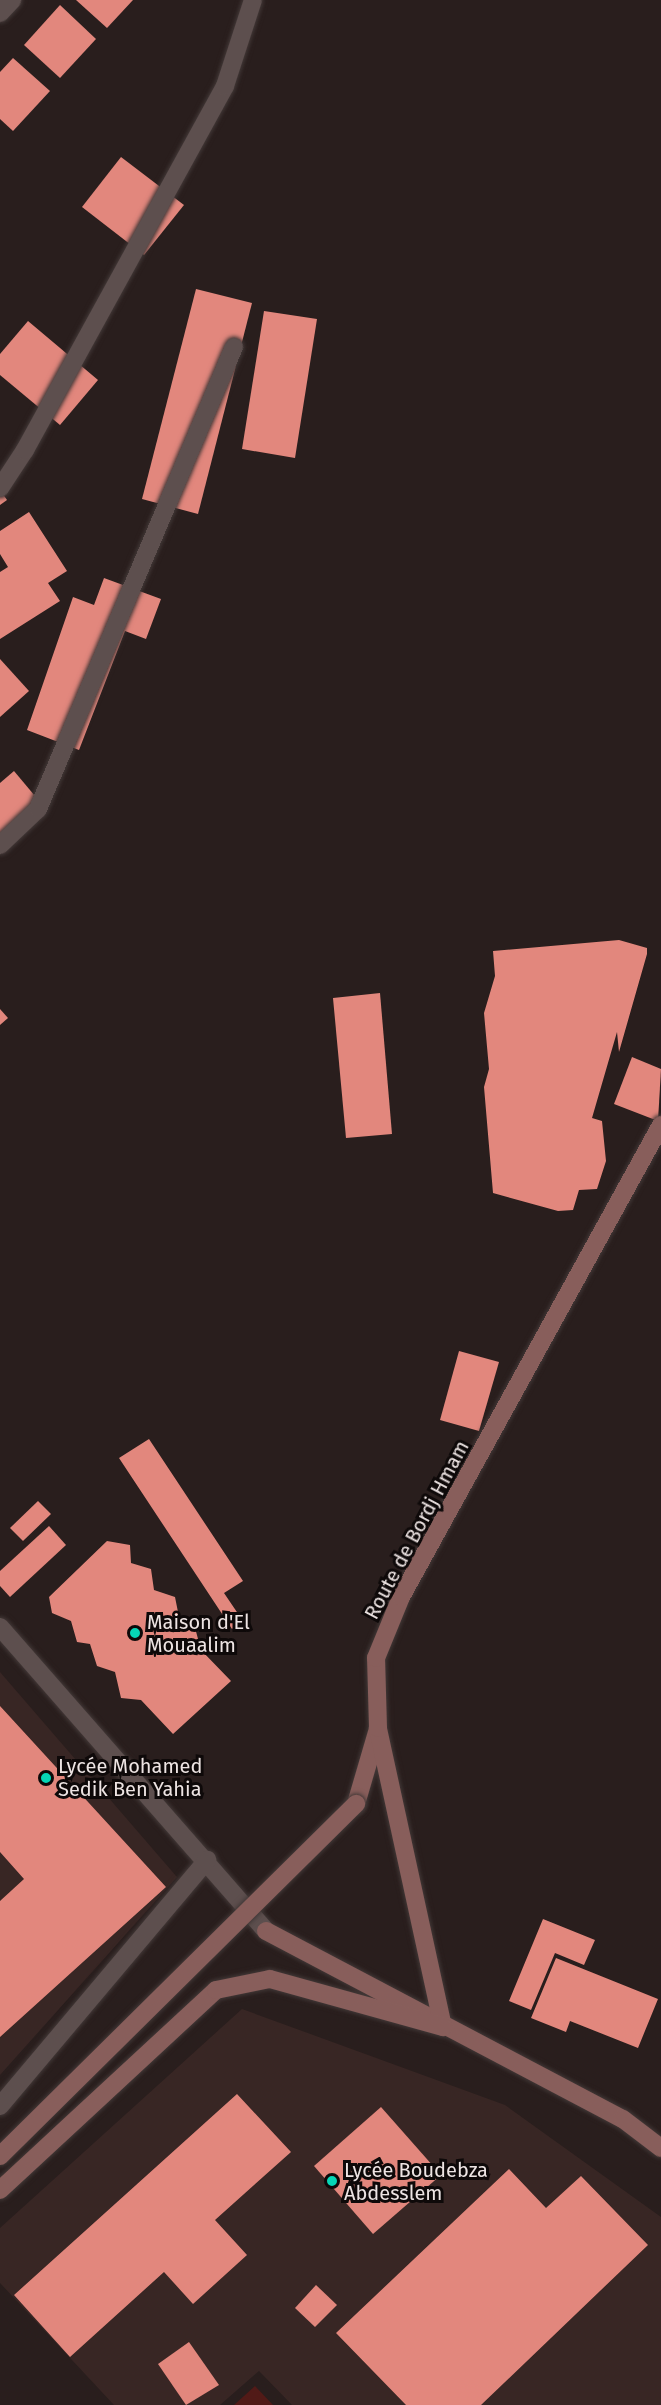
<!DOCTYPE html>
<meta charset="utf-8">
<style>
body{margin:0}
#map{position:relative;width:661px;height:2405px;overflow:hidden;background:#291e1d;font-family:"Fira Sans",sans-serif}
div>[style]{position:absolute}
.built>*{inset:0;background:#382624}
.green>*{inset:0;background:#511a17}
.building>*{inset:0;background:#e2877d}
.roads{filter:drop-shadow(0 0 2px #423837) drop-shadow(0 0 2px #423837)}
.street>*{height:18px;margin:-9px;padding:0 9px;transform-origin:9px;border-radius:9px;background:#5d4f4e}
.secondary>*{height:18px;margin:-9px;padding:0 9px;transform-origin:9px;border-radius:9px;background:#885e5b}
.bridges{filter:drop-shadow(0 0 2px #423837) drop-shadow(0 0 2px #423837)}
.secondary-bridge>*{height:18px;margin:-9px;padding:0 9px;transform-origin:9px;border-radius:9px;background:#885e5b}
.dots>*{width:16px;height:16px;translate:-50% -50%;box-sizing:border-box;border:3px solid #0e0909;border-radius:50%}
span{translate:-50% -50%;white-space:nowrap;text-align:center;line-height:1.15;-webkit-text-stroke:6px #0e0909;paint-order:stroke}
.street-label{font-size:20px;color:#ede4e3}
.poi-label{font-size:20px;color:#ede4e3}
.left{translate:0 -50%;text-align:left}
</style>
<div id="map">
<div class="built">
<i style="clip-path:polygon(0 1672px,177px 1877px,0 2075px)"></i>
<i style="clip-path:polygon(242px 2009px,505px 2105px,661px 2217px,661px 2405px,292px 2405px,259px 2371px,220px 2405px,114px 2405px,0 2283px,0 2228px)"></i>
</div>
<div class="green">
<i style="clip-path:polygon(255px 2386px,273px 2405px,234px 2405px)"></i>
</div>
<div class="building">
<i style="clip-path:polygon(76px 0,133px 0,107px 28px)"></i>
<i style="clip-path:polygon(60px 5px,96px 39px,60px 78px,24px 45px)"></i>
<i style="clip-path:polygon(13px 58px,50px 91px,13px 131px,0 119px,0 72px)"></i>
<i style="clip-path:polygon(121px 157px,184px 205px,144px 255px,82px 207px)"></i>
<i style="clip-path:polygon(196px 289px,252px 303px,198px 514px,142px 499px)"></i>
<i style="clip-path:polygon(264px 311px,317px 319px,295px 458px,242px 449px)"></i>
<i style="clip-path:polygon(28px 321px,98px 380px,60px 425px,0 375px,0 354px)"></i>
<i style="clip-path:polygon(0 490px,7px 500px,0 505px)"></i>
<i style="clip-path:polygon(29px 512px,67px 571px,48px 583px,60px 601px,0 639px,0 572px,8px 567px,0 554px,0 531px)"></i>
<i style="clip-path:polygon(104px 578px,161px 599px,146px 639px,125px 631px,79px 750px,27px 730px,73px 597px,94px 605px)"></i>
<i style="clip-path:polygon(0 659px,29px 691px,0 717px)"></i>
<i style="clip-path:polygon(14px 771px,40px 802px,0 835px,0 783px)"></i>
<i style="clip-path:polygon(619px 940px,647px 948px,647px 954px,619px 1052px,617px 1032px,592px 1118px,602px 1121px,606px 1161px,597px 1189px,579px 1190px,573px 1210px,558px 1211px,493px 1193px,484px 1087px,489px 1069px,484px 1013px,495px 976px,493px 951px)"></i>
<i style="clip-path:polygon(380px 993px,392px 1134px,346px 1138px,333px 998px)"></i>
<i style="clip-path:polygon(0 1009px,8px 1018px,0 1025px)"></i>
<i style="clip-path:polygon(632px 1057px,661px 1069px,658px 1121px,614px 1104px)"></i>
<i style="clip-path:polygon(459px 1351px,499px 1362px,479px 1431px,440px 1420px)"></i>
<i style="clip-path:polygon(149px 1439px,243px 1581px,224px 1593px,243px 1621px,232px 1629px,119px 1458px)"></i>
<i style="clip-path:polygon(38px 1501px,51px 1514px,23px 1541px,10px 1528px)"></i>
<i style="clip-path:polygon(49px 1526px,66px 1545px,10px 1597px,0 1586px,0 1571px)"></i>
<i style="clip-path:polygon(107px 1541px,130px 1545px,131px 1563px,151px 1569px,154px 1590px,175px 1597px,180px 1622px,194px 1624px,201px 1650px,231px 1681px,173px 1734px,141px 1700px,121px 1698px,115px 1672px,97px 1666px,90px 1644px,77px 1642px,71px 1621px,52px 1613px,49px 1597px)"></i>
<i style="clip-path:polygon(0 1706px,166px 1887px,0 2037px,0 1901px,24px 1879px,0 1852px)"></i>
<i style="clip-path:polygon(543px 1919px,595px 1940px,584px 1965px,555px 1953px,531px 2010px,509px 2001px)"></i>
<i style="clip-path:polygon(556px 1958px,658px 1999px,638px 2048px,570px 2021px,566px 2032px,531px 2018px)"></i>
<i style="clip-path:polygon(237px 2094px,291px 2152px,215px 2220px,247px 2255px,193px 2304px,164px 2272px,70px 2357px,14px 2295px)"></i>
<i style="clip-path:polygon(381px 2107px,441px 2175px,373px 2234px,314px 2166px)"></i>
<i style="clip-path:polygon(509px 2169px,546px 2208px,581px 2176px,648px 2245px,481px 2405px,406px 2405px,336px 2333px)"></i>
<i style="clip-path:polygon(316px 2285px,337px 2305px,315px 2327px,295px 2308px)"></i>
<i style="clip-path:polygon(189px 2342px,219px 2385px,186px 2405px,158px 2364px)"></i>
</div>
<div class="roads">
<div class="street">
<i style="left:0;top:13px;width:18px;rotate:-47deg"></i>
<i style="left:0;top:488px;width:45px;rotate:-56.7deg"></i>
<i style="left:25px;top:450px;width:415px;rotate:-61.2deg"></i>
<i style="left:225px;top:86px;width:90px;rotate:-72deg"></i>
<i style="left:0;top:845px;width:52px;rotate:-43.5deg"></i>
<i style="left:38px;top:809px;width:502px;rotate:-67.01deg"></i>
<i style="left:0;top:1627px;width:404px;rotate:48.8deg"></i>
<i style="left:0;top:2106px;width:322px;rotate:-49.9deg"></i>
</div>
<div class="secondary">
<i style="left:356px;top:1804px;width:75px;rotate:-73.7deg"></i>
<i style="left:266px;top:1931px;width:403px;rotate:27.8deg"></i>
<i style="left:623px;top:2119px;width:48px;rotate:37.3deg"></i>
<i style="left:443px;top:2027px;width:306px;rotate:-102.3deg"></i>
<i style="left:378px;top:1728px;width:70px;rotate:-91.6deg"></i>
<i style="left:376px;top:1658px;width:66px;rotate:-67.7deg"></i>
<i style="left:401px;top:1597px;width:539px;rotate:-61.15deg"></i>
<i style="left:0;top:2190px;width:294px;rotate:-42.8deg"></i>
<i style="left:216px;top:1990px;width:55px;rotate:-11.5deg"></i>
<i style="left:270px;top:1979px;width:180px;rotate:15.5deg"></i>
</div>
</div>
<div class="bridges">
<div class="secondary-bridge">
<i style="left:0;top:2156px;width:501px;rotate:-44.68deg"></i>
</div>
</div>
<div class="dots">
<i style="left:135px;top:1633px;background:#06d5b6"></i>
<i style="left:46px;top:1778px;background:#06d5b6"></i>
<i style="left:332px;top:2181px;background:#06d5b6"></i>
</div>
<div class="street-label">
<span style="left:417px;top:1530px;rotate:-62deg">Route de Bordj Hmam</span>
</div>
<div class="poi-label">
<span class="left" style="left:147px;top:1634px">Maison d'El<br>Mouaalim</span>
<span class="left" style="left:58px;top:1778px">Lycée Mohamed<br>Sedik Ben Yahia</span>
<span class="left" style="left:344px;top:2182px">Lycée Boudebza<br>Abdesslem</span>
</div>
</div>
